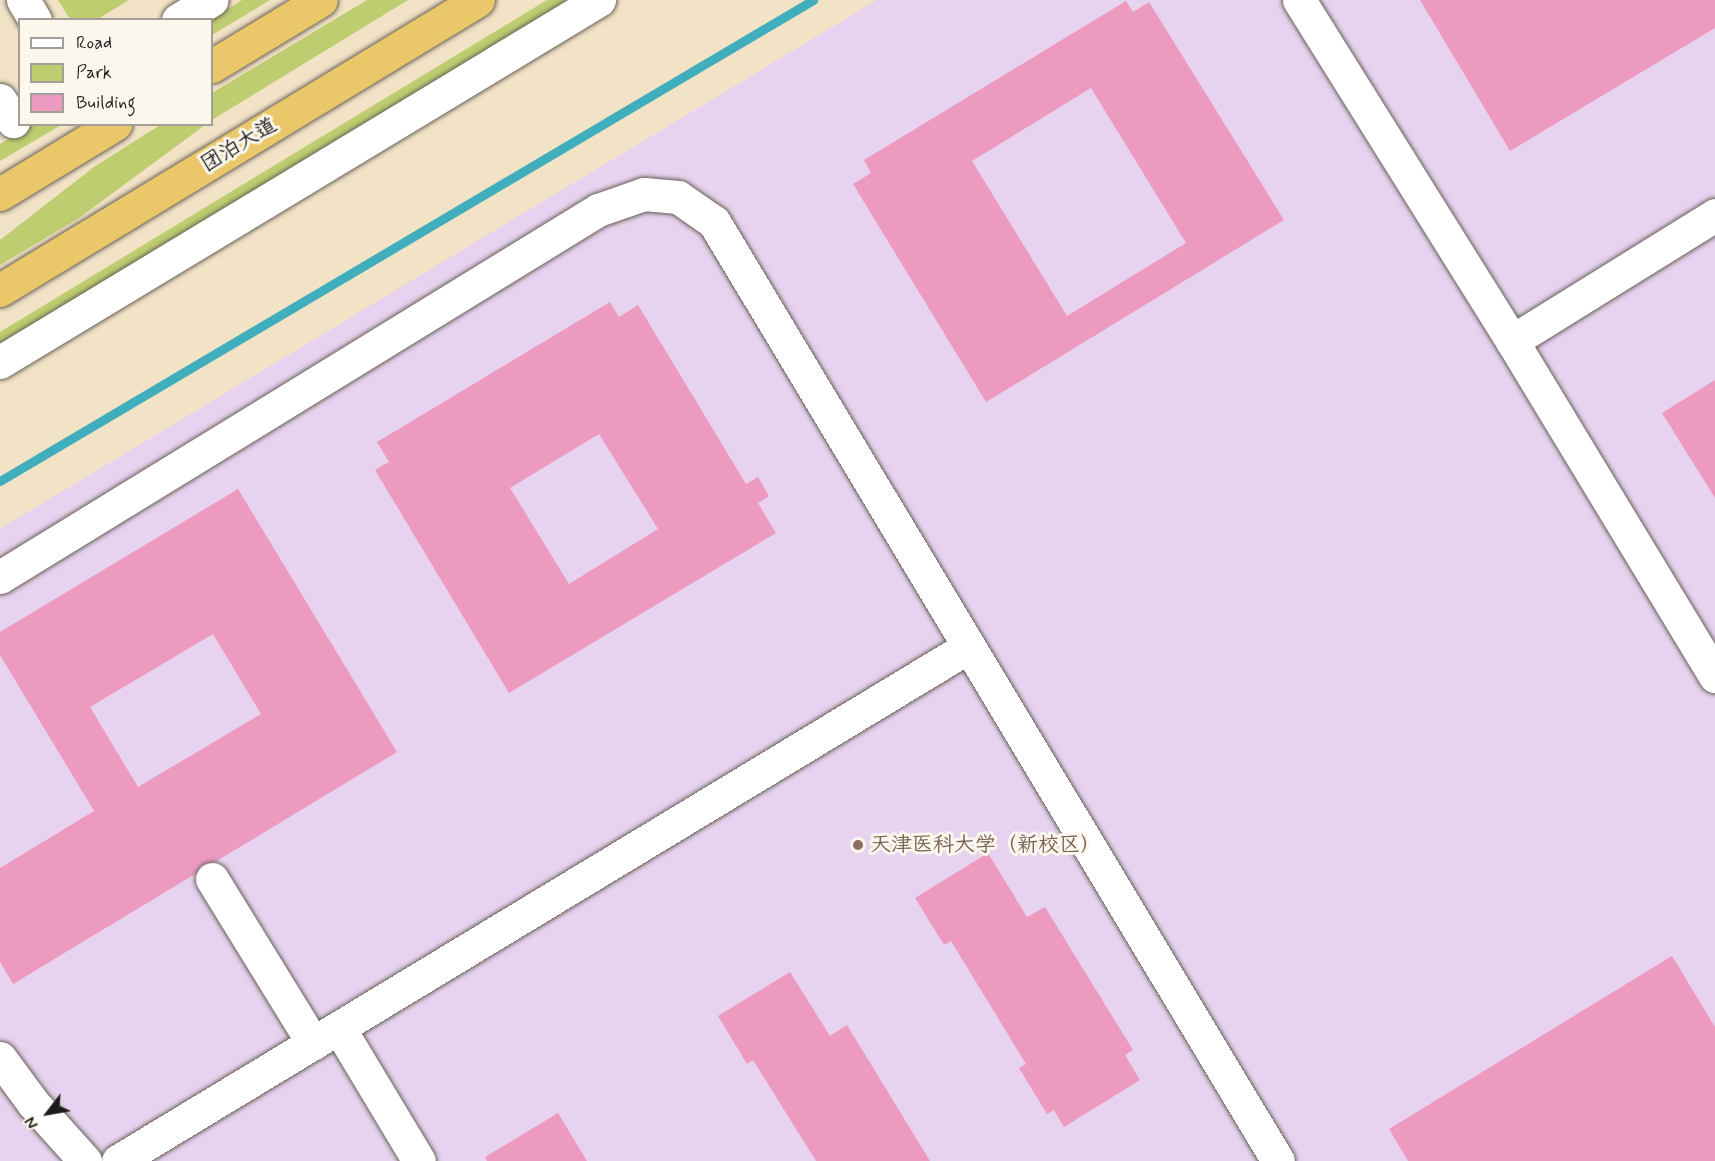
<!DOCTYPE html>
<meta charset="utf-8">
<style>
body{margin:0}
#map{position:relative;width:1715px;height:1161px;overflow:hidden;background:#f2e2c6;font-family:Mynerve,"LXGW WenKai TC",sans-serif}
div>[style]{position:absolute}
.built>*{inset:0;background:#e7d2ef}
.green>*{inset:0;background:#bdcd6f}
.stream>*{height:9px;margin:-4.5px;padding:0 4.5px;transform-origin:4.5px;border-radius:4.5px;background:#40aebd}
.building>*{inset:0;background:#ed9ac1}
.roads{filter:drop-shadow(0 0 2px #676158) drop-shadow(0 0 2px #676158)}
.minor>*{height:33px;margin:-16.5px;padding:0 16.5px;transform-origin:16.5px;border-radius:16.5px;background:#fff}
.highway>*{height:33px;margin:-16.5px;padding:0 16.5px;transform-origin:16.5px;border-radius:16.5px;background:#eac769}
.dots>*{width:16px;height:16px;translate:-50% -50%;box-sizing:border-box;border:3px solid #fbf7ec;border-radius:50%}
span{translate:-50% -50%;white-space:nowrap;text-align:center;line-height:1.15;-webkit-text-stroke:6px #fbf7ec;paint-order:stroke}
.street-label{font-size:21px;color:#1c1c1c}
.education-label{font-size:21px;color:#785e54}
.left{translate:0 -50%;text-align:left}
.legend{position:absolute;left:18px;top:18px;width:195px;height:108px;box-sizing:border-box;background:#fbf7ec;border:2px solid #a29f99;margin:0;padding:8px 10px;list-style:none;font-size:18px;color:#1c1c1c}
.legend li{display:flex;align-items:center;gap:12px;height:30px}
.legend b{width:30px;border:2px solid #a29f99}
.north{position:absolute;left:18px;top:1083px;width:60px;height:60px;-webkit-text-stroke:4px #fbf7ec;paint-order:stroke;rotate:239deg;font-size:16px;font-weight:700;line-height:24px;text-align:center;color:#1c1c1c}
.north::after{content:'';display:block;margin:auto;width:21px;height:27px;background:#1c1c1c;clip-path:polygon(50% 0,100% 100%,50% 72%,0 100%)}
</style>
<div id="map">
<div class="built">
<i style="clip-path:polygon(877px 0,1715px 0,1715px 1161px,0 1161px,0 529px)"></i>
</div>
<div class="green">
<i style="clip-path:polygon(58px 0,129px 0,96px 20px,70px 19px)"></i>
<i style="clip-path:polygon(242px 0,270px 0,212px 35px,210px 20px)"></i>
<i style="clip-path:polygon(367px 0,408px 0,212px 120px,212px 93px)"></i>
<i style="clip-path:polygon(547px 0,573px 0,0 345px,0 332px)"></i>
<i style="clip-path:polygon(33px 125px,61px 125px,0 161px,0 144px)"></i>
<i style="clip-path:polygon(160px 125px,205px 125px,79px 218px,0 265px,0 240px,94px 167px)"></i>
</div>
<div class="stream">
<i style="left:0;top:481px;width:945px;rotate:-30.61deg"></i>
</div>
<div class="building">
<i style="clip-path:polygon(1420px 0,1715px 0,1715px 28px,1510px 151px)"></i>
<i style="clip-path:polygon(evenodd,1126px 1px,1133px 12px,1149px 2px,1284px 220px,986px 402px,853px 184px,871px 173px,864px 160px,1126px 1px,1091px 88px,1186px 243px,1067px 316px,972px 161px,1091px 88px)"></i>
<i style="clip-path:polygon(evenodd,610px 302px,619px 317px,638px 305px,746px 484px,758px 477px,769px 496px,758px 503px,776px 533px,509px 693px,375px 470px,389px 462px,377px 442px,610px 302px,599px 434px,658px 529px,569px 584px,510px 488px,599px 434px)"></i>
<i style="clip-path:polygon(1715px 380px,1715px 498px,1662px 413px)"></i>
<i style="clip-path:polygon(evenodd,238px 489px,397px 752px,13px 984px,0 962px,0 868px,94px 811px,0 655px,0 632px,238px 489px,213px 634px,261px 714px,138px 787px,90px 707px,213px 634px)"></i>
<i style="clip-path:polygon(988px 853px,1027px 917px,1045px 907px,1133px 1050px,1125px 1055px,1140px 1080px,1064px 1127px,1054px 1110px,1047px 1114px,1019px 1068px,1026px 1064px,951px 941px,944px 945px,915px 898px)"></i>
<i style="clip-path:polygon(1672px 956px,1715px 1027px,1715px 1161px,1408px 1161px,1389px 1129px)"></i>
<i style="clip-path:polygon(790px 972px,830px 1036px,847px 1025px,930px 1161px,816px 1161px,753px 1060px,747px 1064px,718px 1016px)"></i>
<i style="clip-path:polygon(558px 1113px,587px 1161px,487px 1161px,485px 1157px)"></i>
</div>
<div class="roads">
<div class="minor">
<i style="left:23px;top:0;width:23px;rotate:59deg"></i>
<i style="left:1299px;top:0;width:402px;rotate:58deg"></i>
<i style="left:1512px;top:341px;width:392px;rotate:58.8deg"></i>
<i style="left:178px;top:20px;width:39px;rotate:-31deg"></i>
<i style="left:0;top:100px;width:25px;rotate:58deg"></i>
<i style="left:1512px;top:341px;width:239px;rotate:-31.8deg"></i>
<i style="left:0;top:362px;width:700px;rotate:-31.15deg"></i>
<i style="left:0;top:577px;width:702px;rotate:-31.54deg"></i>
<i style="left:598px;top:210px;width:49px;rotate:-19.2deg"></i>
<i style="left:644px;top:194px;width:34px;rotate:5deg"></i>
<i style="left:678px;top:197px;width:44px;rotate:34.8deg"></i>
<i style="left:714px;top:222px;width:1095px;rotate:59.01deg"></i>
<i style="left:212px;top:879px;width:193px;rotate:58.4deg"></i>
<i style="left:339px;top:1028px;width:155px;rotate:59deg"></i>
<i style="left:0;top:1058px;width:56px;rotate:53.7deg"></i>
<i style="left:33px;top:1103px;width:78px;rotate:48.1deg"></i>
<i style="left:118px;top:1161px;width:993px;rotate:-31.16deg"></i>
</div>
<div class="highway">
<i style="left:212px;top:66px;width:127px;rotate:-31.2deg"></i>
<i style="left:0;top:194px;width:135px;rotate:-31.3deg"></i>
<i style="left:0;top:290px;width:559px;rotate:-31.24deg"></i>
</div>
</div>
<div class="dots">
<i style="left:858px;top:845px;background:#8d6e63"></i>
</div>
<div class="street-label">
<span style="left:239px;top:145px;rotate:-31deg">团泊大道</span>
</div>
<div class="education-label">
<span class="left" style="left:870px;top:845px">天津医科大学（新校区）</span>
</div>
<ul class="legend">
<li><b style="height:8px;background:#fff"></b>Road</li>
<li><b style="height:16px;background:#bdcd6f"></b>Park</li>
<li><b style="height:16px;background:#ed9ac1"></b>Building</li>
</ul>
<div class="north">N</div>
</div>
